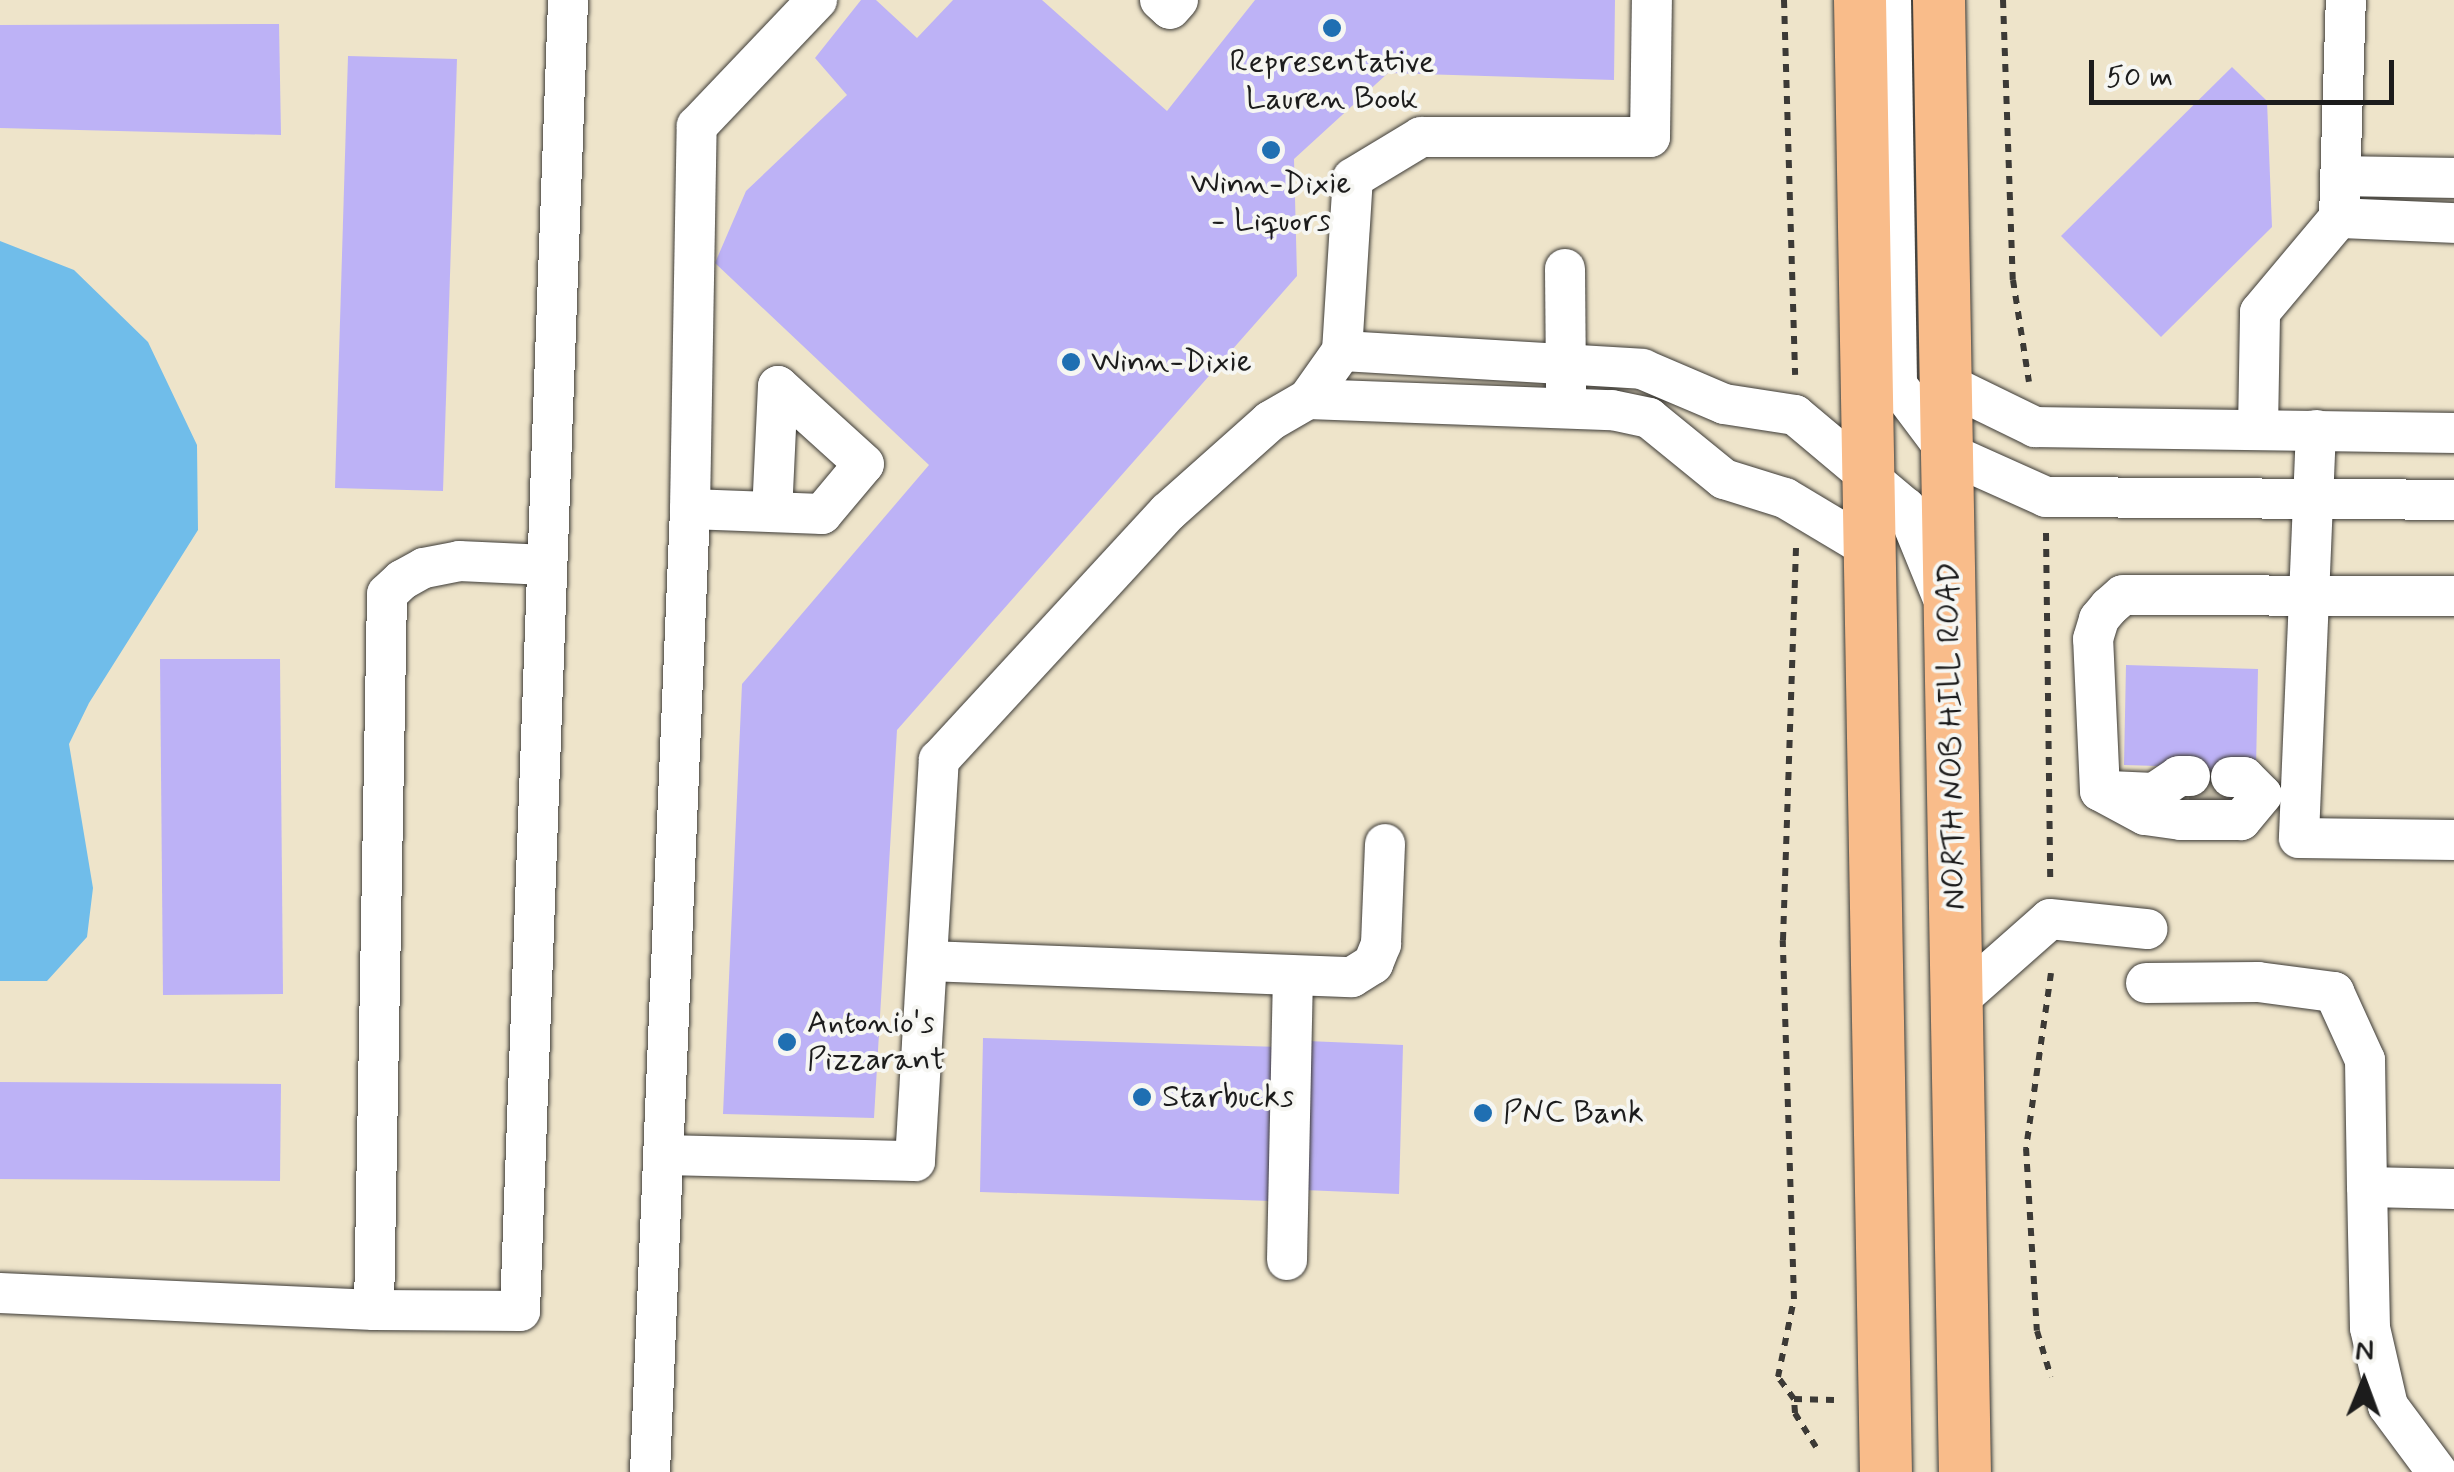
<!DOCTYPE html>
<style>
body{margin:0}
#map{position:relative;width:2454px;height:1472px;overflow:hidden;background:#eee4ca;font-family:Mynerve,sans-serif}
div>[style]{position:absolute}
.water>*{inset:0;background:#70bdea}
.building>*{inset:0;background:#bdb2f6}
.minor-tunnel>*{height:40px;margin-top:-20px;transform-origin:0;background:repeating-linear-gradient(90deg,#c4bca7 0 40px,transparent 0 60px)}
.path>*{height:6px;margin-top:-3px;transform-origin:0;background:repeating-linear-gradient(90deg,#3c3a36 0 8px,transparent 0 16px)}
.roads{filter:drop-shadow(0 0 2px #3c3a36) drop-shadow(0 0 2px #3c3a36)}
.minor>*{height:40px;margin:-20px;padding:0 20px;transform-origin:20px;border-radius:20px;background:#fff}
.major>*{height:52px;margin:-26px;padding:0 26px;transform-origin:26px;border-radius:26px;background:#f9bc8a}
.dots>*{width:28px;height:28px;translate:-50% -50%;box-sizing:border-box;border:5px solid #f6f6f2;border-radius:50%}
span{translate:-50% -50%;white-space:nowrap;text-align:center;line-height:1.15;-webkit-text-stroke:8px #f6f6f2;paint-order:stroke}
.poi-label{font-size:32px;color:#1c1c1c}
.left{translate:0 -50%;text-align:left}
.street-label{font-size:32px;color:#1c1c1c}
.north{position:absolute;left:2314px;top:1332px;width:100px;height:100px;-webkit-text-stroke:8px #f6f6f2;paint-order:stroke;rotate:1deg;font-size:28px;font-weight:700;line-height:40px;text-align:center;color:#1c1c1c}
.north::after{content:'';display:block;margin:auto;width:35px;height:45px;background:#1c1c1c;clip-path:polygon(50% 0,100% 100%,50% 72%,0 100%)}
.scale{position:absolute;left:2089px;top:60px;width:305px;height:45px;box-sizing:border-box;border:5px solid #1c1c1c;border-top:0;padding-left:12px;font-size:30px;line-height:35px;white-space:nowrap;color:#1c1c1c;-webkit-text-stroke:8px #f6f6f2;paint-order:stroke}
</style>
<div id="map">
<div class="water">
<i style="clip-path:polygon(0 241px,74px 270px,148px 342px,197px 445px,198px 530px,89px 703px,69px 744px,93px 888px,87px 937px,47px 981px,0 981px)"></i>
</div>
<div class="building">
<i style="clip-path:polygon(861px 0,876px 0,917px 38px,953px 0,1042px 0,1167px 111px,1255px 0,1615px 0,1614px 80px,1388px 73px,1294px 159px,1297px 276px,897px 730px,874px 1118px,723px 1114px,742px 684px,929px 465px,715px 263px,746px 191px,847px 95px,815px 58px)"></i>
<i style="clip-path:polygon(279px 24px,281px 135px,0 128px,0 25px)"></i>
<i style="clip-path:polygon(348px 56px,457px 59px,443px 491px,335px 488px)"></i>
<i style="clip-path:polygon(2232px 67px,2267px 101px,2272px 227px,2161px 337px,2061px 236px)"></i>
<i style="clip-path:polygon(160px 659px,280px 659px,283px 994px,163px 995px)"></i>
<i style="clip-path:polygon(2126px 665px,2258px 669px,2256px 769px,2231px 768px,2230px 806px,2189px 805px,2190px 767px,2124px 765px)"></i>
<i style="clip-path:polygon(983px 1038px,1281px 1047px,1276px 1201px,980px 1192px)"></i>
<i style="clip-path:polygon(1307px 1041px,1403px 1045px,1399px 1194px,1304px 1190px)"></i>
<i style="clip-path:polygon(0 1082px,281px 1084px,280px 1181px,0 1179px)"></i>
</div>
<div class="minor-tunnel">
<i style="left:2189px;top:794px;width:42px"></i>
</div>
<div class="path">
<i style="left:1784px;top:0;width:375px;rotate:88.3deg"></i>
<i style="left:2003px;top:0;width:280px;rotate:88deg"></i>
<i style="left:2013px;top:280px;width:103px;rotate:81.1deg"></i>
<i style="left:2046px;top:533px;width:348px;rotate:89.3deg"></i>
<i style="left:2051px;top:973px;width:177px;rotate:98.1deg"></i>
<i style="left:2026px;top:1148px;width:183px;rotate:86.6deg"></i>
<i style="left:2037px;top:1331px;width:48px;rotate:73.1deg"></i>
<i style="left:1794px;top:1399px;width:27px;rotate:-126deg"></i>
<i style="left:1778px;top:1377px;width:80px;rotate:-78.4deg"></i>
<i style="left:1794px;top:1299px;width:359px;rotate:-91.8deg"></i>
<i style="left:1783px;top:940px;width:393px;rotate:-88.1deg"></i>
<i style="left:1816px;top:1447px;width:40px;rotate:-122deg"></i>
<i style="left:1795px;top:1413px;width:14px;rotate:-94deg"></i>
<i style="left:1794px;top:1399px;width:40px;rotate:1.4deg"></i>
</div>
<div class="roads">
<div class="minor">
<i style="left:1160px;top:0;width:13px;rotate:42deg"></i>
<i style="left:1170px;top:9px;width:12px;rotate:-48deg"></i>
<i style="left:1891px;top:0;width:385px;rotate:89.1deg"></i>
<i style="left:1897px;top:385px;width:85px;rotate:53.1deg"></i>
<i style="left:1948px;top:453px;width:107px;rotate:24.2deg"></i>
<i style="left:2046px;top:497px;width:408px;rotate:0.4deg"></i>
<i style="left:2340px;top:176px;width:114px;rotate:1deg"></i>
<i style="left:2339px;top:218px;width:218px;rotate:-88.2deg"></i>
<i style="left:1565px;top:269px;width:121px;rotate:89.5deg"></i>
<i style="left:1342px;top:351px;width:301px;rotate:3.4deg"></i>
<i style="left:1642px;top:369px;width:89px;rotate:23.1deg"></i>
<i style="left:1724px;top:404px;width:72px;rotate:8.8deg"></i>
<i style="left:1795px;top:415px;width:145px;rotate:40deg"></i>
<i style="left:1906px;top:508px;width:95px;rotate:67.8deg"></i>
<i style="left:1947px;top:384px;width:98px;rotate:26deg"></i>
<i style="left:2035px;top:427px;width:419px;rotate:0.8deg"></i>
<i style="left:1308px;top:399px;width:304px;rotate:2.1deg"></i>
<i style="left:1612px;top:410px;width:38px;rotate:12deg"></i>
<i style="left:1649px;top:418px;width:97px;rotate:39.1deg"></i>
<i style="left:1724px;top:479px;width:64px;rotate:17.3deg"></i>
<i style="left:1785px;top:498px;width:101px;rotate:30.9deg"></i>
<i style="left:2258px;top:430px;width:118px;rotate:-89deg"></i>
<i style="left:2260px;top:312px;width:123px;rotate:-50deg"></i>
<i style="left:2339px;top:218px;width:115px;rotate:2.5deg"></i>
<i style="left:2316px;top:430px;width:408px;rotate:92.4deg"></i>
<i style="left:2299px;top:838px;width:155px;rotate:0.7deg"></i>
<i style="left:690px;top:509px;width:132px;rotate:2.2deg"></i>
<i style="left:822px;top:514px;width:65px;rotate:-50deg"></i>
<i style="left:864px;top:464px;width:116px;rotate:-137.8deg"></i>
<i style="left:778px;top:386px;width:125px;rotate:92.7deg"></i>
<i style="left:2231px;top:777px;width:13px"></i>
<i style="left:2244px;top:777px;width:25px;rotate:45deg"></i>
<i style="left:2109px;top:791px;width:45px;rotate:2.5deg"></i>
<i style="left:2154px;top:793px;width:30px;rotate:-34deg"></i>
<i style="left:2179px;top:776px;width:11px"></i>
<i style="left:2262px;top:795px;width:33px;rotate:130deg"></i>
<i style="left:2241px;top:820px;width:60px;rotate:180deg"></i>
<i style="left:2181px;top:820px;width:36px;rotate:-172deg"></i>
<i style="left:2145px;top:815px;width:51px;rotate:-151.9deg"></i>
<i style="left:2100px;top:791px;width:152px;rotate:-92.6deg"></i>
<i style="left:2093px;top:639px;width:21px;rotate:-73deg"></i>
<i style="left:2099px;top:619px;width:16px;rotate:-50deg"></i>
<i style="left:2109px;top:607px;width:18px;rotate:-41deg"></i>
<i style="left:2123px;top:595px;width:331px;rotate:0.2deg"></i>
<i style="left:928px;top:961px;width:424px;rotate:2.2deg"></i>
<i style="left:1352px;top:977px;width:25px;rotate:-32deg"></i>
<i style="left:1373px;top:964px;width:22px;rotate:-68deg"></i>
<i style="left:1381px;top:944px;width:100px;rotate:-87.7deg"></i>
<i style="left:2146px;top:983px;width:112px;rotate:-0.5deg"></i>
<i style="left:2258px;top:982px;width:77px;rotate:7.5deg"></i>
<i style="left:2334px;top:992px;width:75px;rotate:65.5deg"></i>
<i style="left:2365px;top:1060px;width:127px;rotate:89.1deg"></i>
<i style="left:1956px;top:1002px;width:125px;rotate:-41.4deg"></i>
<i style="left:2050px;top:919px;width:98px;rotate:5.9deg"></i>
<i style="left:664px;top:1155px;width:251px;rotate:1.4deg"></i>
<i style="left:915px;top:1161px;width:402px;rotate:-86.6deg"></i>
<i style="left:939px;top:760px;width:338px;rotate:-47.3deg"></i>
<i style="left:1168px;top:512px;width:137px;rotate:-41.7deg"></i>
<i style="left:1270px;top:421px;width:44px;rotate:-30.1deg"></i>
<i style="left:1308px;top:399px;width:59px;rotate:-54.7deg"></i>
<i style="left:1342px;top:351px;width:173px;rotate:-86.4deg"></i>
<i style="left:1353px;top:178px;width:79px;rotate:-31.1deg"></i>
<i style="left:1421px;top:137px;width:229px"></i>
<i style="left:1650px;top:137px;width:137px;rotate:-89.2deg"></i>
<i style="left:1287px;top:1260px;width:283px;rotate:-88.8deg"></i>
<i style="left:0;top:1293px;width:374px;rotate:2.6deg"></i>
<i style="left:374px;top:1310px;width:146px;rotate:0.4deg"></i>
<i style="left:520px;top:1311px;width:1312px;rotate:-87.9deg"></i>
<i style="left:374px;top:1310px;width:716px;rotate:-88.96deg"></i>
<i style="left:387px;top:594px;width:21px;rotate:-43deg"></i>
<i style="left:402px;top:580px;width:25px;rotate:-29deg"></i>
<i style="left:424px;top:568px;width:36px;rotate:-11deg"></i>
<i style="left:459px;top:561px;width:88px;rotate:2.6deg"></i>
<i style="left:650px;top:1472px;width:964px;rotate:-87.62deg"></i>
<i style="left:690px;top:509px;width:383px;rotate:-89deg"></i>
<i style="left:697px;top:126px;width:174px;rotate:-46.4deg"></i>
<i style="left:2437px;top:1472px;width:82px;rotate:-126.6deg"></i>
<i style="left:2388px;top:1406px;width:80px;rotate:-103deg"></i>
<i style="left:2370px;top:1328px;width:141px;rotate:-91.2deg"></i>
<i style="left:2367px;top:1187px;width:87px;rotate:1.3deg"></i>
</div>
<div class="major">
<i style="left:1860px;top:0;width:1472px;rotate:88.99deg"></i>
<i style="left:1939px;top:0;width:1472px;rotate:88.99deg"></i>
</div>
</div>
<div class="dots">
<i style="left:1332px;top:28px;background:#1f6fb2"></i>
<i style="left:1271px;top:150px;background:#1f6fb2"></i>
<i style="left:1071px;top:362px;background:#1f6fb2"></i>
<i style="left:787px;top:1042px;background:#1f6fb2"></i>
<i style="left:1142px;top:1097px;background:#1f6fb2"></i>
<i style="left:1483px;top:1113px;background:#1f6fb2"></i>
</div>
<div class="poi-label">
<span style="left:1332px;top:81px">Representative<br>Lauren Book</span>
<span style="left:1271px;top:203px">Winn-Dixie<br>- Liquors</span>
<span class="left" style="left:1091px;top:362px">Winn-Dixie</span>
<span class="left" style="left:807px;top:1042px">Antonio's<br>Pizzarant</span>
<span class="left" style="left:1162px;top:1097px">Starbucks</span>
<span class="left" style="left:1503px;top:1113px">PNC Bank</span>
</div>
<div class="street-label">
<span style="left:1952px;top:736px;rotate:-91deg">NORTH NOB HILL ROAD</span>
</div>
<div class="north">N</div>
<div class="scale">50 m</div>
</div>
